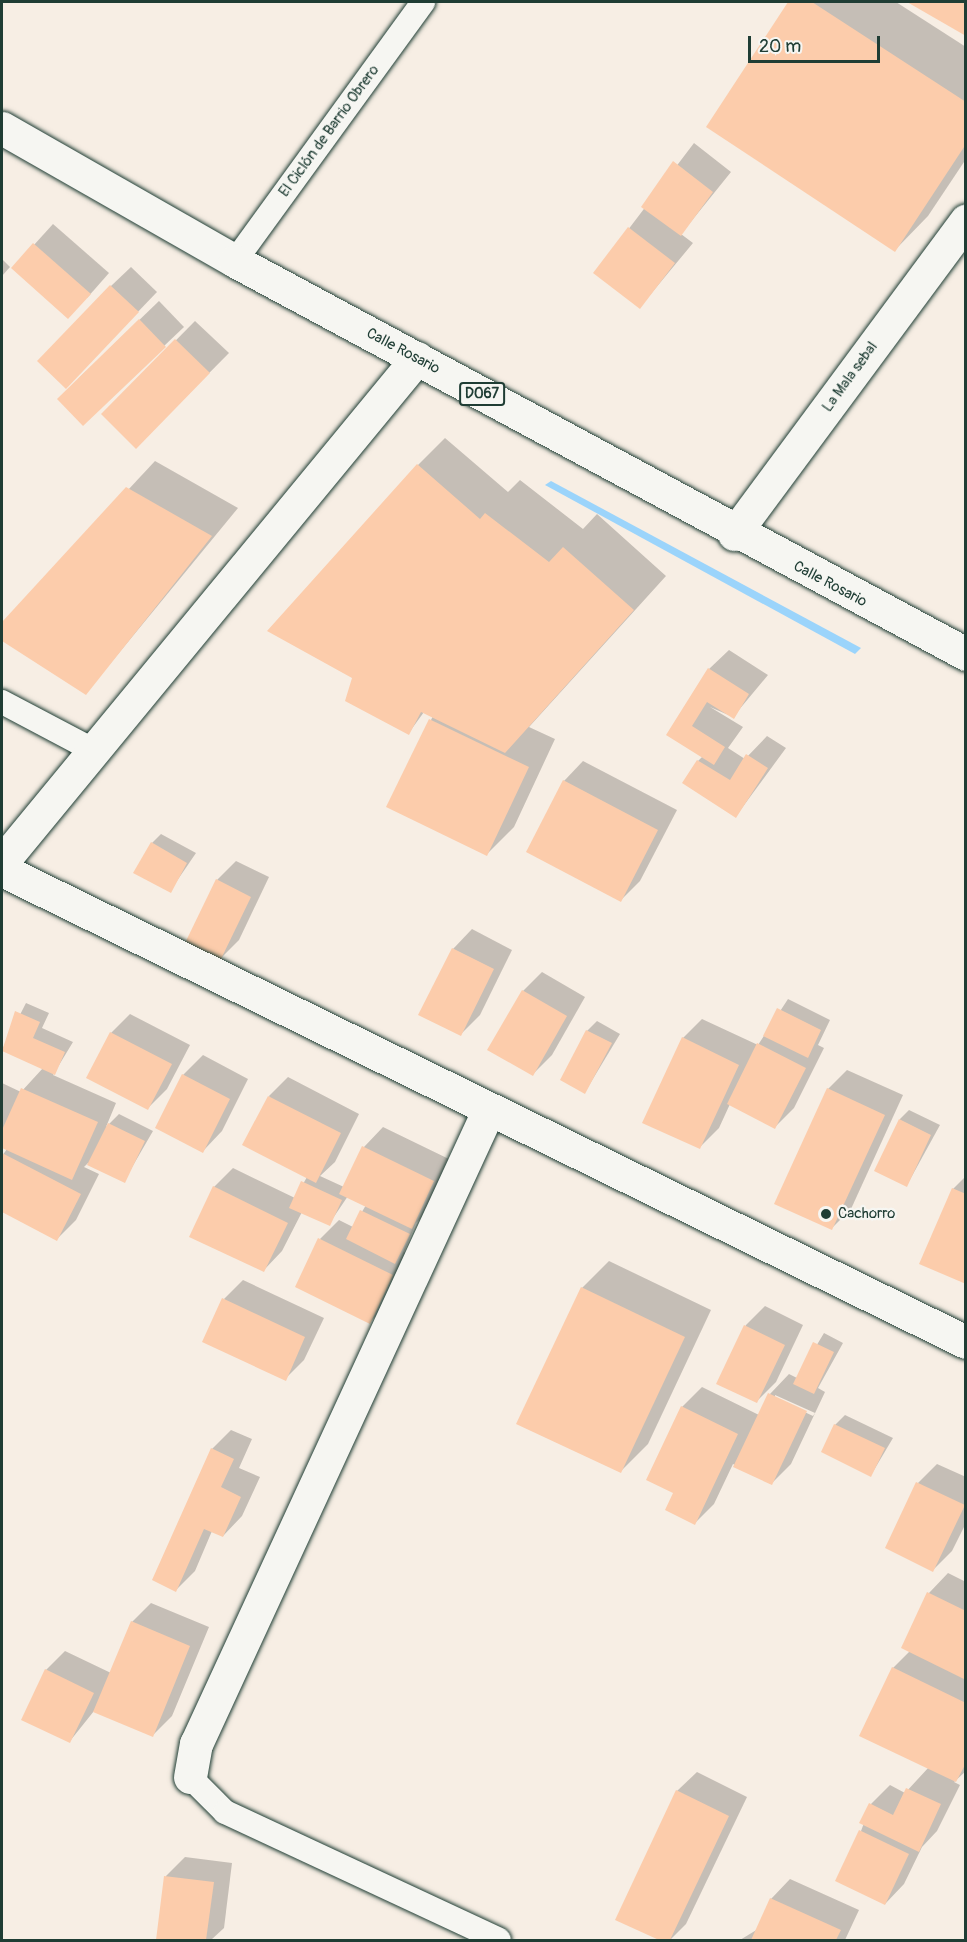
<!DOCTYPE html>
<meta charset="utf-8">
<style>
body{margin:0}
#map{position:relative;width:967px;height:1942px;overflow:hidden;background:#f7eee4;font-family:Pangolin,sans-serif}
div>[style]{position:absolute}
.water>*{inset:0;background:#9bd4fb}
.shadow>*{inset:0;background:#0003}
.building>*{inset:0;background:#fcccab}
.roads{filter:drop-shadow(0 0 2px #1f3d34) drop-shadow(0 0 2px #1f3d34)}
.lane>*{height:24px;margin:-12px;padding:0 12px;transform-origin:12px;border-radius:12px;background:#f6f6f2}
.street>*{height:33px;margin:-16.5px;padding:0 16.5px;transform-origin:16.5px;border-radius:16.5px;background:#f6f6f2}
.primary>*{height:33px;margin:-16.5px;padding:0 16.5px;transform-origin:16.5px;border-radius:16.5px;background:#f6f6f2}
.dots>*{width:16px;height:16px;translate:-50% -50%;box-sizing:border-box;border:3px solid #f6f6f2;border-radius:50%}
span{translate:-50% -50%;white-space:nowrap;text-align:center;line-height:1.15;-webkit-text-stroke:4.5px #f6f6f2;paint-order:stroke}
.shield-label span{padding:2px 4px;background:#f6f6f2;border:2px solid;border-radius:4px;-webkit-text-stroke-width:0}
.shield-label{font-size:14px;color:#1f3d34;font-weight:700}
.street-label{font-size:15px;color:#1f3d34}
.poi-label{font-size:15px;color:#1f3d34}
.left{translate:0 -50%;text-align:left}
.frame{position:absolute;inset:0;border:3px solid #1f3d34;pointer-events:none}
.scale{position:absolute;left:748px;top:36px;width:132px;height:27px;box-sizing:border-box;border:3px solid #1f3d34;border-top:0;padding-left:8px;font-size:18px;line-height:21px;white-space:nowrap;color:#1f3d34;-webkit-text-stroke:4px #f6f6f2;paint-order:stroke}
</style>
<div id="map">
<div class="water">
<i style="clip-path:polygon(551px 481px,861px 648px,855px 654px,545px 485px)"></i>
</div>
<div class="shadow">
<i style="clip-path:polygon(790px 2px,896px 2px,966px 47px,966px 159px,928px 216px,895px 250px,708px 126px)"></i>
<i style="clip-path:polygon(910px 2px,966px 2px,966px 34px)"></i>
<i style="clip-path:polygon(694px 143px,731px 172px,681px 234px,693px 243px,640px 307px,596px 272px)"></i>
<i style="clip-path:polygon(53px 224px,109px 273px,87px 298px,13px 268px)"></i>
<i style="clip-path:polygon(2px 259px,10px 267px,2px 276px)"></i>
<i style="clip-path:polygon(131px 267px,157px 292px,85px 367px,111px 286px)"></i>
<i style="clip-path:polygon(159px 301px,184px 327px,164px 346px,78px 379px)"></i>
<i style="clip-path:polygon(195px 321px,229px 353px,136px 447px,103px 414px)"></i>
<i style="clip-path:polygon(445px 438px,508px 492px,520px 480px,583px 529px,597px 514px,666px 576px,529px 727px,555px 739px,514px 827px,487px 854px,388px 806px,433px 716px,424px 712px,408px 734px,418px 465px)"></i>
<i style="clip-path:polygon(155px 461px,238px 508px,86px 693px,2px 639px,2px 625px)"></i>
<i style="clip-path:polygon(729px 650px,768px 675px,733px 717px,710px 707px,743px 727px,728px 748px,745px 759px,767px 736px,786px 748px,736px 816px,698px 761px,703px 756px,669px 735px,709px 669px)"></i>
<i style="clip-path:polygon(583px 761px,677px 810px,640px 881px,621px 900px,564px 781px)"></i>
<i style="clip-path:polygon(161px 834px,196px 853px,170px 891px,152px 843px)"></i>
<i style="clip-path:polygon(236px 861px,269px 877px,239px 940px,220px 959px,217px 880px)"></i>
<i style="clip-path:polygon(472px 929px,512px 950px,480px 1015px,461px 1034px,453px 949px)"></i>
<i style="clip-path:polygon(542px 972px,585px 997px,552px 1055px,532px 1075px,523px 991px)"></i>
<i style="clip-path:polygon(788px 999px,830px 1020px,818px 1045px,824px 1048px,794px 1108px,775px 1127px,730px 1104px,719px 1128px,700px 1147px,683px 1038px,702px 1019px,758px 1045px)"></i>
<i style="clip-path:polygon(26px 1003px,49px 1013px,42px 1028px,73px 1042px,53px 1075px,116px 1103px,106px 1127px,119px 1114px,153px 1131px,124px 1181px,88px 1163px,84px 1167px,99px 1174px,76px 1220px,57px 1239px,2px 1210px,2px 1156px,7px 1149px,2px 1147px,2px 1083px,21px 1092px,43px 1068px,2px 1050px)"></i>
<i style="clip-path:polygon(130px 1014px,190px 1045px,167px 1089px,148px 1108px,111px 1033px)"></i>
<i style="clip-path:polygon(597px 1021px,620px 1034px,585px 1092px,587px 1031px)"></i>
<i style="clip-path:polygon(203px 1055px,248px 1079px,222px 1131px,203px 1151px,157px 1128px,183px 1075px)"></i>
<i style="clip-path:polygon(847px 1070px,903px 1095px,851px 1209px,832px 1228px,828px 1089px)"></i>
<i style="clip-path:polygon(288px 1077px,359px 1114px,335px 1162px,320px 1176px,344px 1187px,364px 1147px,383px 1127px,453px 1161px,431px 1208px,416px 1223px,404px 1252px,411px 1256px,389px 1303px,370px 1322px,320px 1239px,339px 1220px,353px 1227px,366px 1205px,348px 1196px,329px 1224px,302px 1212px,282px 1251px,263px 1271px,214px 1187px,233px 1168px,295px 1198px,307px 1177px,269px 1096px)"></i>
<i style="clip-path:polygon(909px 1110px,940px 1125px,907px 1185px,900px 1119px)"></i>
<i style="clip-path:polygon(966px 1176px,966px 1282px,953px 1189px)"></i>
<i style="clip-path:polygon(609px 1261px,711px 1310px,648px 1444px,620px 1472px,582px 1288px)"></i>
<i style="clip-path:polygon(243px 1280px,324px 1318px,304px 1360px,285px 1379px,224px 1299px)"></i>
<i style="clip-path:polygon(765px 1306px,803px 1325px,776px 1382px,757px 1401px,718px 1383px,746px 1325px)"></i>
<i style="clip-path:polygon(evenodd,824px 1333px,843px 1343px,818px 1388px,825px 1392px,791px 1464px,771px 1484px,733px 1464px,714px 1504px,695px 1523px,675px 1492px,648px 1479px,682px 1407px,702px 1387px,759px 1415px,770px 1394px,789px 1374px,797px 1378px,824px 1333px,775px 1395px,815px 1413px,813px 1416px,775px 1398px,775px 1395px)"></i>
<i style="clip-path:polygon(845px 1415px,893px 1438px,871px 1475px,835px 1425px)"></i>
<i style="clip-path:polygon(231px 1430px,252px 1439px,239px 1468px,260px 1477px,242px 1516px,223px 1536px,212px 1531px,195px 1571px,176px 1590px,212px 1449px)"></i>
<i style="clip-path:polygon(937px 1464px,966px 1477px,966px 1523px,952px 1551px,933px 1570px,918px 1483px)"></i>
<i style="clip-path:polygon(948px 1573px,966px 1582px,966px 1771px,954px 1782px,960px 1785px,937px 1831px,922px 1847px,904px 1884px,885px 1904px,861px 1831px,871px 1804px,890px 1785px,905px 1793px,929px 1767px,893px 1668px,910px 1651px,903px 1648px,929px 1593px)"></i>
<i style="clip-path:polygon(151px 1603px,209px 1627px,172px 1716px,153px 1735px,94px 1711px,70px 1741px,46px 1670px,65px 1651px,111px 1673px,132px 1622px)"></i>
<i style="clip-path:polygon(697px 1772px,747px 1797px,686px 1924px,670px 1940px,662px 1940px,617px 1919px,677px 1791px)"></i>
<i style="clip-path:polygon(185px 1857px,232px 1863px,224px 1928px,211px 1940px,157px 1940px,166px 1876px)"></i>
<i style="clip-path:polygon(790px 1879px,859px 1910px,845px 1940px,740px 1940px,758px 1929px,771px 1899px)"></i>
</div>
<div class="building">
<i style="clip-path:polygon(788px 2px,812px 2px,966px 102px,966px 144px,895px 252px,706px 127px)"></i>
<i style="clip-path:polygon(907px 2px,966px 2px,966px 36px)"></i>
<i style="clip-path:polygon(673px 161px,713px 192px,681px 236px,641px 207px)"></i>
<i style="clip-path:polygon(628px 227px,675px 263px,640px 309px,593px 273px)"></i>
<i style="clip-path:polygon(33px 243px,91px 294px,68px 319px,11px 268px)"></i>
<i style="clip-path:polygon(110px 285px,139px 312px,66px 389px,37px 361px)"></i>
<i style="clip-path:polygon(139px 319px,166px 347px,83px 426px,57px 399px)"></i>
<i style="clip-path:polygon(175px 339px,210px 373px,136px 449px,101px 414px)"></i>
<i style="clip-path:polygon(417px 464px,480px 519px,485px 513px,549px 562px,563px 547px,634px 610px,505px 753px,421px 712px,409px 735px,345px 701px,352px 678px,267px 631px)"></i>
<i style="clip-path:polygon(126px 487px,212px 536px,86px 695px,2px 641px,2px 622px)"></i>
<i style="clip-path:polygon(708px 668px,749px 694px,734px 719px,707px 702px,692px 726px,725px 747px,714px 765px,666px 735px)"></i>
<i style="clip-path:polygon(429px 719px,529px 767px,487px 856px,386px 807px)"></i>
<i style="clip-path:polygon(746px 754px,768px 768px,736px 818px,682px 783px,697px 760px,730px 780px)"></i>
<i style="clip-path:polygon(563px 780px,658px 830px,621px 902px,526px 852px)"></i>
<i style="clip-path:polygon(151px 842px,187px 863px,171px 893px,133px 873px)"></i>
<i style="clip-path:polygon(216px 879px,251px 897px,220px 961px,185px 943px)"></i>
<i style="clip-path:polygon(452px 948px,494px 969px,461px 1036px,418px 1015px)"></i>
<i style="clip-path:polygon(522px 990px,567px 1016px,533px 1076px,487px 1050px)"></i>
<i style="clip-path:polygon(777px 1008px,821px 1030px,808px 1058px,763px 1036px)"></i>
<i style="clip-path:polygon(15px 1011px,40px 1022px,33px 1038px,65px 1052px,55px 1075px,2px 1051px)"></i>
<i style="clip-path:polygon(586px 1030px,612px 1043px,585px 1094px,560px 1080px)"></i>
<i style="clip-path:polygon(110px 1032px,172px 1064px,148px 1110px,86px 1078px)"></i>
<i style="clip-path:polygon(682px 1037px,739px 1065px,700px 1149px,642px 1123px)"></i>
<i style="clip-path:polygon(757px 1043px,806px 1068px,775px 1129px,727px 1104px)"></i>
<i style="clip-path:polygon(182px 1074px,230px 1099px,203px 1153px,155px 1128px)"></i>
<i style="clip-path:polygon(21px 1088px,98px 1122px,72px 1180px,2px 1148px,2px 1130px)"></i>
<i style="clip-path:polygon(827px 1088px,885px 1115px,832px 1230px,774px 1204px)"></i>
<i style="clip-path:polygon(268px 1096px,341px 1133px,316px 1183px,242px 1145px)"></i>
<i style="clip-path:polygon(899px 1119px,931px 1135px,907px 1187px,874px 1171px)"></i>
<i style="clip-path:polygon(108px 1123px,145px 1141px,125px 1183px,87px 1165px)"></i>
<i style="clip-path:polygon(362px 1146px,434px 1181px,412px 1229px,339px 1194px)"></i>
<i style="clip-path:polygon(2px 1153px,81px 1194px,57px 1241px,2px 1212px)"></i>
<i style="clip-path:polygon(301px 1181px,342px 1200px,330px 1226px,289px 1208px)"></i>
<i style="clip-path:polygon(213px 1186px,288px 1223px,264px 1272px,189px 1237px)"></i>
<i style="clip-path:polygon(952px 1188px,966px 1194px,966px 1284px,919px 1264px)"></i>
<i style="clip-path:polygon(360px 1210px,410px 1234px,395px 1264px,346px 1239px)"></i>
<i style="clip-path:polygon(318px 1238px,393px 1275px,370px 1324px,295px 1287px)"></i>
<i style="clip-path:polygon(581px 1287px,685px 1337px,621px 1473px,516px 1424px)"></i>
<i style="clip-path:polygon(222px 1298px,305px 1337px,286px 1381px,202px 1342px)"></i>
<i style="clip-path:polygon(744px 1325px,785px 1345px,757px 1403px,716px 1384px)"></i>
<i style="clip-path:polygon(813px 1342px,834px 1352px,814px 1394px,793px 1384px)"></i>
<i style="clip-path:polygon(768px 1393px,807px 1411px,772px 1485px,733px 1467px)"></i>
<i style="clip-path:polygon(681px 1406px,738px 1434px,695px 1525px,665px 1510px,673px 1493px,646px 1480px)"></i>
<i style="clip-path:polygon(834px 1424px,885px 1448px,871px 1477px,821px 1452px)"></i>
<i style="clip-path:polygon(211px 1448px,234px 1459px,221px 1487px,241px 1497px,223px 1537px,204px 1529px,176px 1592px,152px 1580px)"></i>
<i style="clip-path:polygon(916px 1482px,965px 1505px,933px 1572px,885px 1548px)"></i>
<i style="clip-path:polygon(927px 1592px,966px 1611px,966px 1680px,901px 1648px)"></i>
<i style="clip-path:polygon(131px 1621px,190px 1646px,153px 1737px,93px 1712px)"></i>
<i style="clip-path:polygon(892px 1667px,966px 1703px,966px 1763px,956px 1782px,859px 1736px)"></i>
<i style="clip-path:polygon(45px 1669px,94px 1693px,70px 1743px,21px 1720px)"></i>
<i style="clip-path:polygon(906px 1788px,941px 1804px,919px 1852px,859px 1823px,869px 1803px,893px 1815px)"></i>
<i style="clip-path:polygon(676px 1790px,729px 1816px,670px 1940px,659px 1940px,615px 1920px)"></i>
<i style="clip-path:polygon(859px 1830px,909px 1854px,885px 1905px,835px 1881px)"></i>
<i style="clip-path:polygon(164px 1876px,214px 1882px,206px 1940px,156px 1940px)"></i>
<i style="clip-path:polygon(770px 1898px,841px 1930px,836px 1940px,751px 1940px)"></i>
</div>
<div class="roads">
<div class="lane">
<i style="left:235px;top:261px;width:320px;rotate:-54deg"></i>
<i style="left:2px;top:702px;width:103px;rotate:27.8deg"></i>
<i style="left:190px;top:1777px;width:49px;rotate:45deg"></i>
<i style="left:225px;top:1812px;width:302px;rotate:25deg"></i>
</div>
<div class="street">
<i style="left:734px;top:534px;width:390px;rotate:-53.5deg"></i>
<i style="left:2px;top:862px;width:653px;rotate:-50.53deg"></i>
<i style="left:2px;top:870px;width:1073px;rotate:26.09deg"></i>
<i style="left:190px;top:1777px;width:34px;rotate:-80deg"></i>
<i style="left:196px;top:1744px;width:699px;rotate:-65.23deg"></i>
</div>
<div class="primary">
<i style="left:2px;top:128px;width:268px;rotate:29.7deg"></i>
<i style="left:235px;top:261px;width:830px;rotate:28.26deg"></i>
</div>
</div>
<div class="dots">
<i style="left:826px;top:1214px;background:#1f3d34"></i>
</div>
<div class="shield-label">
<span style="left:482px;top:394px">D067</span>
</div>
<div class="street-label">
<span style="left:329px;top:131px;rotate:-54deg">El Ciclón de Barrio Obrero</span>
<span style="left:403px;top:351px;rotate:28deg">Calle Rosario</span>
<span style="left:850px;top:377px;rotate:-54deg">La Mala sebal</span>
<span style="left:830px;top:584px;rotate:28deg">Calle Rosario</span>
</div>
<div class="poi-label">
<span class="left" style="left:838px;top:1214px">Cachorro</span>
</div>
<div class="frame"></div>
<div class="scale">20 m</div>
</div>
